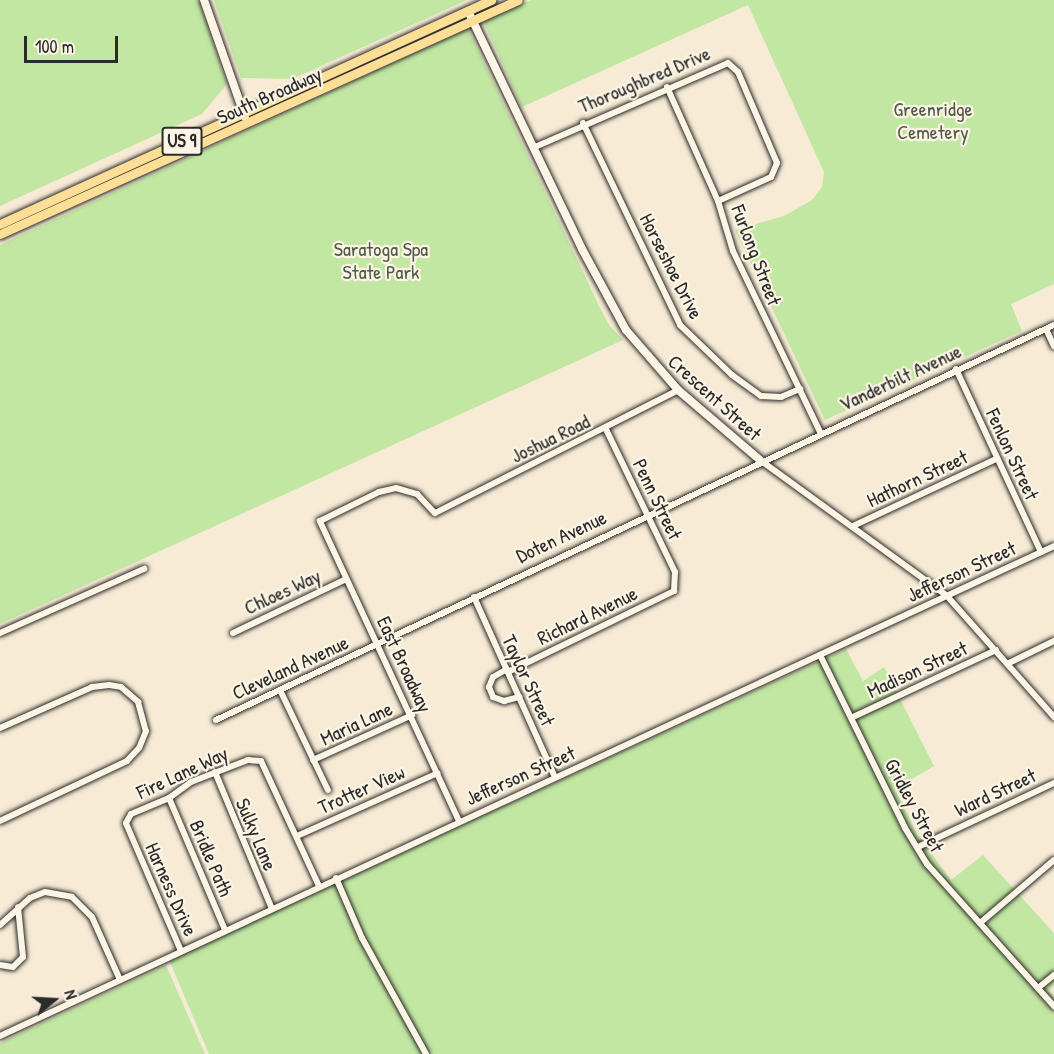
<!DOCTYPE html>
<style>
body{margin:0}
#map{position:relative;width:1054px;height:1054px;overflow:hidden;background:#f7ebd5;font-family:"Patrick Hand",sans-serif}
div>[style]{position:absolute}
.green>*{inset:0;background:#c2e7a2}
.roads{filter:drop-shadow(0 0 2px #2b2b2b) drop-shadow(0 0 2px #2b2b2b)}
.minor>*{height:6px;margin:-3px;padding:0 3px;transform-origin:3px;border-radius:3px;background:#fcf5e5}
.tertiary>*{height:8px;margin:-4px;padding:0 4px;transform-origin:4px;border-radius:4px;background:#fcf5e5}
.primary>*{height:9px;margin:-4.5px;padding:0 4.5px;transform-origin:4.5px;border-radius:4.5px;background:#fcde96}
span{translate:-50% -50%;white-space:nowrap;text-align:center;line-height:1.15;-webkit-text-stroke:4.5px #fcf5e5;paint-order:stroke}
.shield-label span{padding:2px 4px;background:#fcf5e5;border:2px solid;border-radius:4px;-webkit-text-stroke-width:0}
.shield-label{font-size:18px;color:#2b2b2b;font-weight:700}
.street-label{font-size:20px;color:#2b2b2b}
.park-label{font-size:20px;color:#515a49}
.north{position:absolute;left:24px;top:970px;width:60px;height:60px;-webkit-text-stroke:4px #fcf5e5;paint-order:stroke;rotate:72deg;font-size:16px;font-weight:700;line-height:24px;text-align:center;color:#2b2b2b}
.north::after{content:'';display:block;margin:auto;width:21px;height:27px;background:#2b2b2b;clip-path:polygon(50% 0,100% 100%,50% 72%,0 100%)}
.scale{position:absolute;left:24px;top:36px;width:94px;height:27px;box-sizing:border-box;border:3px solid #2b2b2b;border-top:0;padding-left:8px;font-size:18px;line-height:21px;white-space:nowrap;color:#2b2b2b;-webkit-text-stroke:4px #fcf5e5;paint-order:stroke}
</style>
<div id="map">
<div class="green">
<i style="clip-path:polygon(0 0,199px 0,227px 84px,202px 114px,0 206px)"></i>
<i style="clip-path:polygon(214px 0,467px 0,292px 79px,241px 78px)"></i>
<i style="clip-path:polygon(531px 0,1054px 0,1054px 284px,1011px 304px,1022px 331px,825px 420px,735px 230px,784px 216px,812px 200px,822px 187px,824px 172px,748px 5px,522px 107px,483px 21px)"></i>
<i style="clip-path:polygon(468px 28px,599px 306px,609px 325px,623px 340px,0 624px,0 245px)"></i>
<i style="clip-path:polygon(846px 649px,863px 681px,884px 667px,934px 766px,895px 789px,917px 834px,951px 880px,983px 855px,1054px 933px,1054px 985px,1048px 991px,1054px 997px,1054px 1054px,209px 1054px,169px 960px)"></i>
<i style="clip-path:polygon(166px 965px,205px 1054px,0 1054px,0 1043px)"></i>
</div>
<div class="roads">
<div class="minor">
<i style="left:667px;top:87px;width:125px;rotate:65.9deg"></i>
<i style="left:718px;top:201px;width:52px;rotate:73.3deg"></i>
<i style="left:733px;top:251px;width:201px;rotate:64.3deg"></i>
<i style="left:583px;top:123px;width:224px;rotate:64.3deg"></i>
<i style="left:680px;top:325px;width:72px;rotate:43.9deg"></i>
<i style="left:732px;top:375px;width:36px;rotate:36deg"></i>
<i style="left:761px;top:396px;width:20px;rotate:3deg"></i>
<i style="left:781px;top:397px;width:21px;rotate:-23deg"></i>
<i style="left:535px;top:147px;width:210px;rotate:-23.5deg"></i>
<i style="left:728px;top:63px;width:13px;rotate:42deg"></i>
<i style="left:738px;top:72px;width:99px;rotate:66.8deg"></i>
<i style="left:777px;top:163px;width:15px;rotate:113deg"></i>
<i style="left:771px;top:177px;width:58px;rotate:155.6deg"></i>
<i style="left:1046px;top:329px;width:19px;rotate:65deg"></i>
<i style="left:956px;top:369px;width:202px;rotate:65.1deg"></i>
<i style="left:760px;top:460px;width:231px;rotate:36deg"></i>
<i style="left:947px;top:596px;width:162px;rotate:48.5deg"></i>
<i style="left:853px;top:526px;width:158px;rotate:-25.1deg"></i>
<i style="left:474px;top:597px;width:197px;rotate:65.8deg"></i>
<i style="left:0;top:633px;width:158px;rotate:-24deg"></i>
<i style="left:233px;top:633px;width:125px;rotate:-25.5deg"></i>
<i style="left:820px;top:655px;width:193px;rotate:63.8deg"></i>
<i style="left:905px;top:828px;width:42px;rotate:58.6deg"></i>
<i style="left:927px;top:864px;width:191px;rotate:48.2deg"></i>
<i style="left:1009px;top:663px;width:50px;rotate:-26.1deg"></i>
<i style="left:507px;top:669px;width:16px;rotate:150deg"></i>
<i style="left:493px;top:677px;width:11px;rotate:112deg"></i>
<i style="left:489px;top:687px;width:11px;rotate:68deg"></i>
<i style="left:493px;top:697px;width:12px;rotate:20deg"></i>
<i style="left:504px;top:701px;width:16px;rotate:-15deg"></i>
<i style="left:508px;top:672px;width:185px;rotate:-26deg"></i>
<i style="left:674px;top:591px;width:19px;rotate:-87deg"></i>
<i style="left:675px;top:572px;width:159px;rotate:-115.8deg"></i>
<i style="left:280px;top:690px;width:111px;rotate:64.4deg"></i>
<i style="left:853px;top:717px;width:158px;rotate:-25.1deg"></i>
<i style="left:216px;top:720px;width:926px;rotate:-25.24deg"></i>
<i style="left:0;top:728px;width:101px;rotate:-24deg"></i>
<i style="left:92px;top:687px;width:17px;rotate:-7deg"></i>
<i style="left:109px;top:685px;width:12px;rotate:9deg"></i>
<i style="left:121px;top:687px;width:23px;rotate:41deg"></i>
<i style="left:138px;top:702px;width:30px;rotate:75deg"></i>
<i style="left:146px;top:731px;width:18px;rotate:112deg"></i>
<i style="left:139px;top:748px;width:18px;rotate:133deg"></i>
<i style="left:127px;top:761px;width:140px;rotate:154.7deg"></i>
<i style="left:313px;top:760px;width:109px;rotate:-24.4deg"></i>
<i style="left:215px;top:772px;width:148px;rotate:67.4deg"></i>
<i style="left:169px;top:798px;width:143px;rotate:67deg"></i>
<i style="left:459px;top:821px;width:331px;rotate:-114.9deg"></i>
<i style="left:320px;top:521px;width:66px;rotate:-26.2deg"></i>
<i style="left:379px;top:492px;width:17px;rotate:-13deg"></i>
<i style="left:396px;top:488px;width:22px;rotate:16deg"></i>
<i style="left:417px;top:494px;width:26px;rotate:47deg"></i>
<i style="left:435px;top:513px;width:272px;rotate:-26.8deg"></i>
<i style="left:297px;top:836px;width:154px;rotate:-24.1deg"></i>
<i style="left:918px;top:847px;width:150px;rotate:-25.2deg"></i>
<i style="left:336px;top:878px;width:65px;rotate:66.6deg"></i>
<i style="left:362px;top:938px;width:132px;rotate:61.1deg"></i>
<i style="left:980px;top:923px;width:97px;rotate:-40.4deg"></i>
<i style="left:0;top:925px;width:40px;rotate:-42deg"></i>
<i style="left:30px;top:898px;width:16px;rotate:-22deg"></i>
<i style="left:45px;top:892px;width:27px;rotate:10deg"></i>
<i style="left:72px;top:897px;width:28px;rotate:45deg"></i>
<i style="left:92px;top:917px;width:69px;rotate:66deg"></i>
<i style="left:181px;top:951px;width:139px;rotate:-113.3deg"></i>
<i style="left:126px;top:823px;width:10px;rotate:-61deg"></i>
<i style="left:131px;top:814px;width:41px;rotate:-22.8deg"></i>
<i style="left:169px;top:798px;width:27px;rotate:-36deg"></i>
<i style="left:191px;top:782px;width:61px;rotate:-21.1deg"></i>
<i style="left:248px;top:760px;width:13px;rotate:4deg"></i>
<i style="left:261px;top:761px;width:138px;rotate:65.1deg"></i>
<i style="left:0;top:965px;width:13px;rotate:9deg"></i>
<i style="left:13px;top:967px;width:14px;rotate:-45deg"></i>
<i style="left:23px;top:957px;width:50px;rotate:-95.7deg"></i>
<i style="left:1038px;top:988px;width:21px;rotate:-39deg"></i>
<i style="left:0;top:1036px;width:1162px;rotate:-24.93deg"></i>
</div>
<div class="tertiary">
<i style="left:204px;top:0;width:124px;rotate:70.7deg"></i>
<i style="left:468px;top:11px;width:264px;rotate:64.4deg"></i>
<i style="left:582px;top:249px;width:92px;rotate:61.5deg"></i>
<i style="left:626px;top:330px;width:79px;rotate:49.1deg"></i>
<i style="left:678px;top:390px;width:108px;rotate:40.5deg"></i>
</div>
<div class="primary">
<i style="left:0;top:224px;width:540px;rotate:-24.52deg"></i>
<i style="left:0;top:234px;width:568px;rotate:-24.31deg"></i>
</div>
</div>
<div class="shield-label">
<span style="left:182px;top:141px">US 9</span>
</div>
<div class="street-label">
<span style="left:644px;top:79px;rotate:-23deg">Thoroughbred Drive</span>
<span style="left:269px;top:95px;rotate:-24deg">South Broadway</span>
<span style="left:757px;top:255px;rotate:69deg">Furlong Street</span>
<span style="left:672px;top:266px;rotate:63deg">Horseshoe Drive</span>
<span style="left:900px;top:377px;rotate:-25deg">Vanderbilt Avenue</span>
<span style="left:715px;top:397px;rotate:42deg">Crescent Street</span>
<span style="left:550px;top:438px;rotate:-26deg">Joshua Road</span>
<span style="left:1013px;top:454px;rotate:65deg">Fenlon Street</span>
<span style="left:917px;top:478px;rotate:-25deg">Hathorn Street</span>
<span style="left:658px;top:499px;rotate:64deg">Penn Street</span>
<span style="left:561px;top:536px;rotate:-25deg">Doten Avenue</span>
<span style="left:961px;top:571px;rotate:-25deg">Jefferson Street</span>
<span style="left:282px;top:591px;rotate:-25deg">Chloes Way</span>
<span style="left:587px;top:615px;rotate:-26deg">Richard Avenue</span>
<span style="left:405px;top:664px;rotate:65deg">East Broadway</span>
<span style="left:290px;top:667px;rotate:-25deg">Cleveland Avenue</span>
<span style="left:917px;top:669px;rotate:-25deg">Madison Street</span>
<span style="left:529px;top:680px;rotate:65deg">Taylor Street</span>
<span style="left:356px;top:723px;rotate:-25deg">Maria Lane</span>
<span style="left:182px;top:772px;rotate:-25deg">Fire Lane Way</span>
<span style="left:520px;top:775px;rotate:-24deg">Jefferson Street</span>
<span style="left:361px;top:789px;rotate:-24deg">Trotter View</span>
<span style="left:995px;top:792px;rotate:-25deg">Ward Street</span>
<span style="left:915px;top:805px;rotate:62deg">Gridley Street</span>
<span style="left:257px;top:834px;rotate:67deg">Sulky Lane</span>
<span style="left:212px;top:858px;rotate:67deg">Bridle Path</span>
<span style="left:172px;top:889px;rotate:66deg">Harness Drive</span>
</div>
<div class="park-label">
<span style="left:933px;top:120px">Greenridge<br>Cemetery</span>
<span style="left:381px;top:260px">Saratoga Spa<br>State Park</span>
</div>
<div class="north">N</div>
<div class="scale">100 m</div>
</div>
